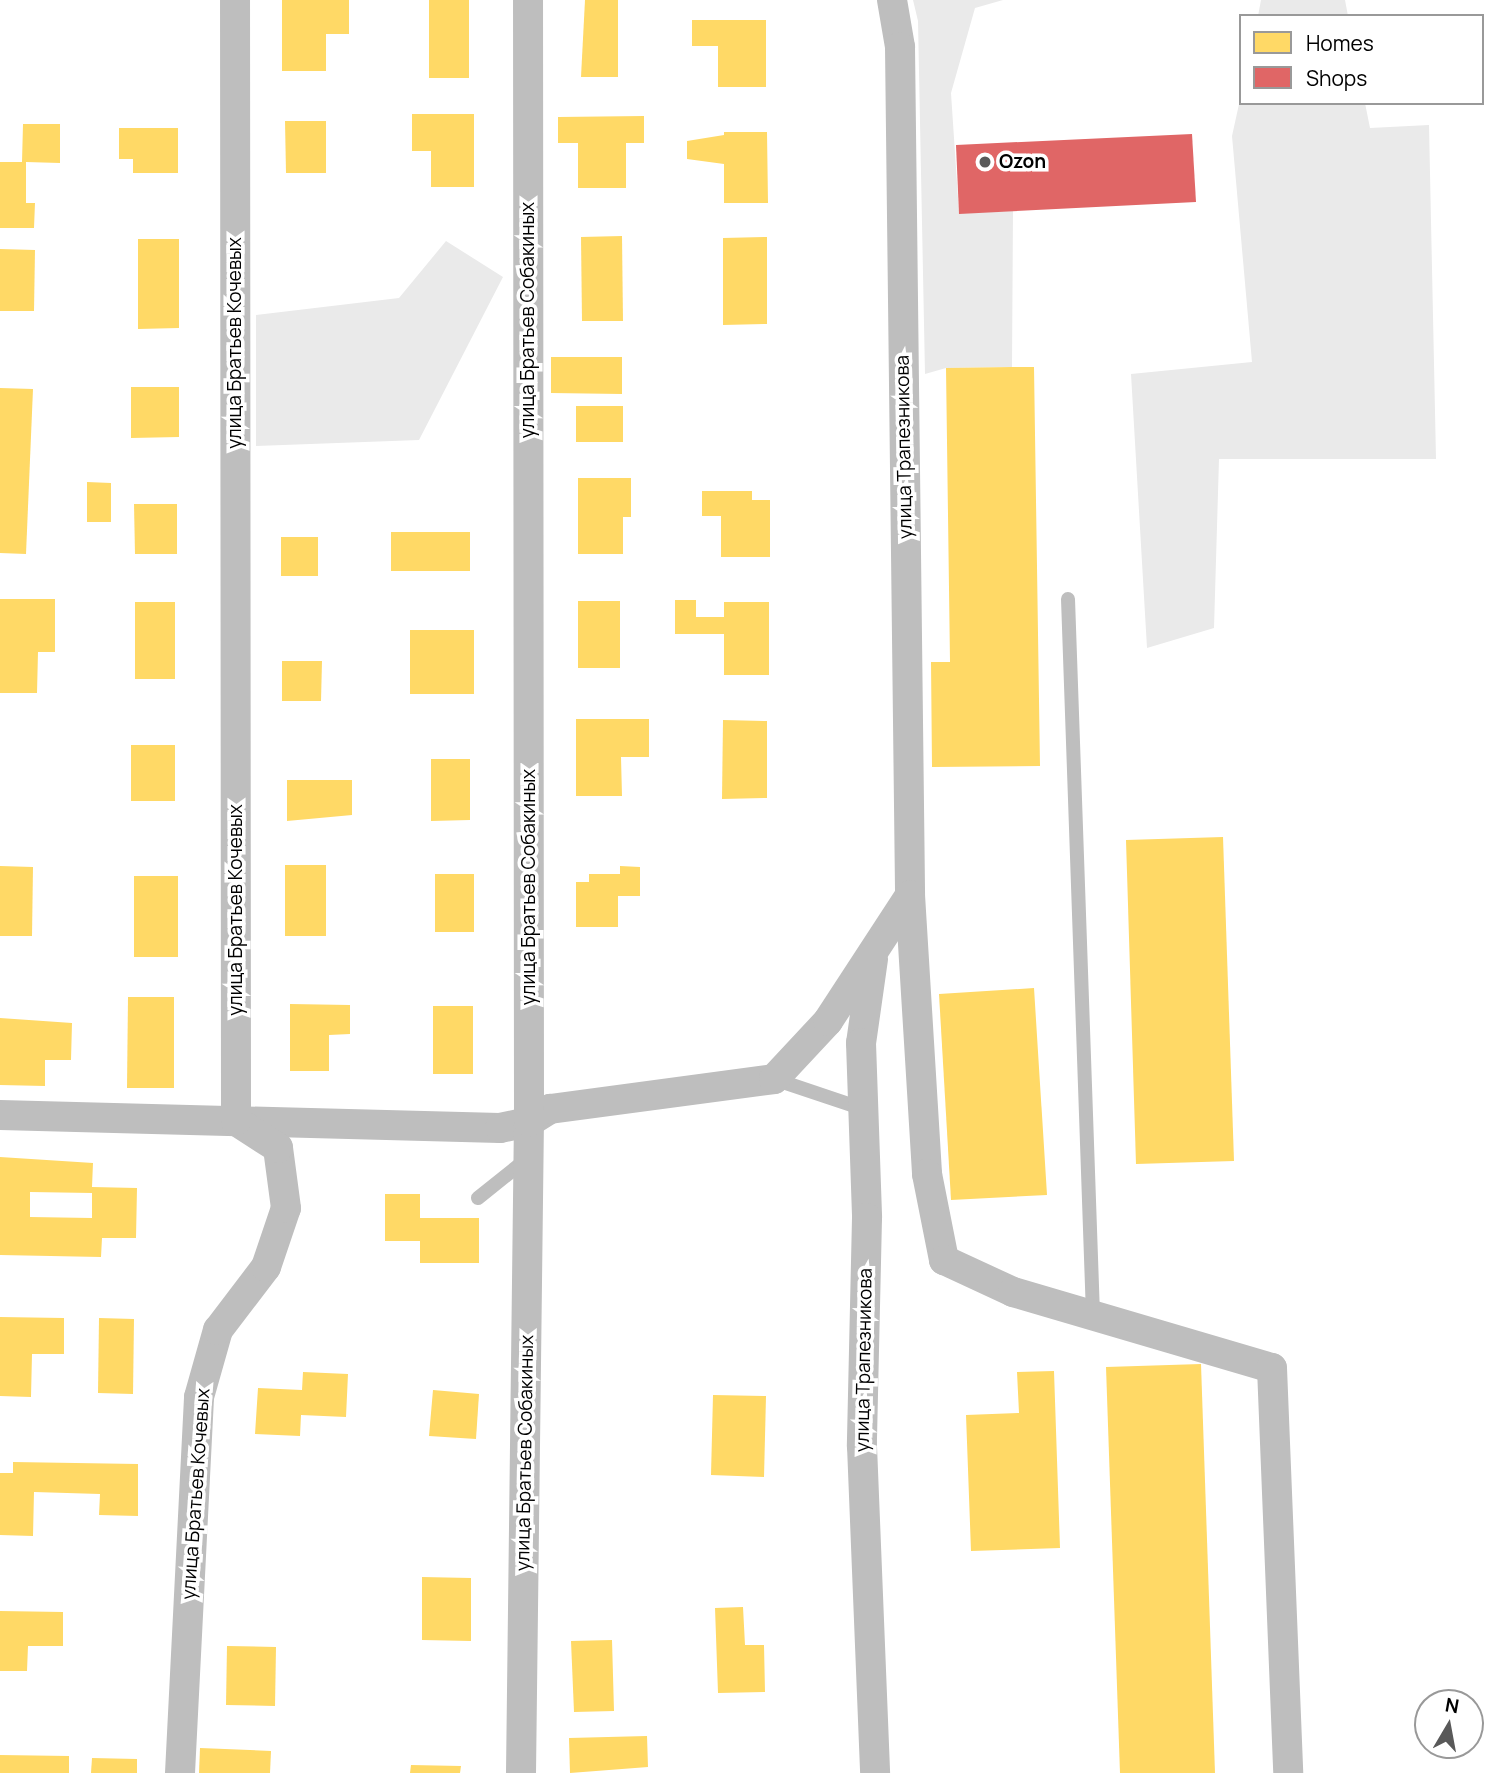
<!DOCTYPE html>
<meta charset="utf-8">
<style>
body{margin:0}
#map{position:relative;width:1498px;height:1773px;overflow:hidden;background:#fff;font-family:Manrope,sans-serif}
div>[style]{position:absolute}
.green>*{inset:0;background:#eaeaea}
.homes>*{inset:0;background:#ffd966}
.shops>*{inset:0;background:#e06666}
.service>*{height:14px;margin:-7px;padding:0 7px;transform-origin:7px;border-radius:7px;background:#bebebe}
.minor>*{height:30px;margin:-15px;padding:0 15px;transform-origin:15px;border-radius:15px;background:#bebebe}
.dots>*{width:19px;height:19px;translate:-50% -50%;box-sizing:border-box;border:4px solid #fff;border-radius:50%}
span{translate:-50% -50%;white-space:nowrap;text-align:center;line-height:1.15;-webkit-text-stroke:7px #fff;paint-order:stroke}
.poi-label{font-size:19px;color:#000;font-weight:700}
.left{translate:0 -50%;text-align:left}
.street-label{font-size:19px;color:#000}
.legend{position:absolute;left:1239px;top:14px;width:245px;height:91px;box-sizing:border-box;background:#fff;border:2px solid #999;margin:0;padding:9px 12px;list-style:none;font-size:21px;color:#000}
.legend li{display:flex;align-items:center;gap:14px;height:35px}
.legend b{width:35px;border:2px solid #999}
.north{position:absolute;left:1414px;top:1689px;width:70px;height:70px;box-sizing:border-box;background:#fff;border:2px solid #999;border-radius:50%;rotate:10deg;font-size:19px;font-weight:700;line-height:28px;text-align:center;color:#000}
.north::after{content:'';display:block;margin:auto;width:24px;height:32px;background:#595959;clip-path:polygon(50% 0,100% 100%,50% 72%,0 100%)}
</style>
<div id="map">
<div class="green">
<i style="clip-path:polygon(913px 0,1003px 0,975px 8px,951px 93px,959px 213px,1013px 211px,1012px 367px,946px 368px,925px 374px,918px 21px)"></i>
<i style="clip-path:polygon(1261px 0,1345px 0,1348px 16px,1258px 16px)"></i>
<i style="clip-path:polygon(1241px 95px,1241px 103px,1365px 103px,1370px 128px,1429px 125px,1436px 459px,1219px 459px,1214px 628px,1147px 648px,1131px 374px,1252px 362px,1232px 136px)"></i>
<i style="clip-path:polygon(446px 241px,503px 277px,419px 440px,256px 446px,256px 315px,399px 298px)"></i>
</div>
<div class="homes">
<i style="clip-path:polygon(282px 0,349px 0,349px 34px,326px 34px,326px 71px,282px 71px)"></i>
<i style="clip-path:polygon(429px 0,469px 0,469px 78px,429px 78px)"></i>
<i style="clip-path:polygon(585px 0,618px 0,618px 77px,581px 77px)"></i>
<i style="clip-path:polygon(692px 20px,766px 20px,766px 87px,718px 87px,718px 46px,692px 46px)"></i>
<i style="clip-path:polygon(412px 114px,474px 114px,474px 187px,431px 187px,431px 151px,412px 151px)"></i>
<i style="clip-path:polygon(644px 116px,644px 143px,626px 143px,626px 188px,578px 188px,578px 143px,558px 143px,558px 117px)"></i>
<i style="clip-path:polygon(285px 121px,326px 121px,326px 173px,286px 173px)"></i>
<i style="clip-path:polygon(23px 124px,60px 124px,60px 163px,26px 162px,26px 203px,35px 203px,34px 228px,0 228px,0 162px,22px 162px)"></i>
<i style="clip-path:polygon(119px 128px,178px 128px,178px 173px,133px 173px,133px 159px,119px 159px)"></i>
<i style="clip-path:polygon(724px 132px,767px 132px,768px 203px,724px 203px,724px 164px,687px 159px,687px 141px,724px 135px)"></i>
<i style="clip-path:polygon(622px 236px,623px 321px,582px 321px,581px 237px)"></i>
<i style="clip-path:polygon(767px 237px,767px 324px,723px 325px,723px 238px)"></i>
<i style="clip-path:polygon(138px 239px,179px 239px,179px 328px,138px 329px)"></i>
<i style="clip-path:polygon(0 249px,35px 250px,34px 311px,0 311px)"></i>
<i style="clip-path:polygon(551px 357px,622px 357px,622px 394px,551px 393px)"></i>
<i style="clip-path:polygon(1012px 367px,1034px 367px,1040px 766px,932px 767px,931px 662px,950px 662px,946px 368px)"></i>
<i style="clip-path:polygon(131px 387px,179px 387px,179px 437px,131px 438px)"></i>
<i style="clip-path:polygon(0 388px,33px 389px,26px 554px,0 553px)"></i>
<i style="clip-path:polygon(576px 406px,623px 406px,623px 442px,576px 442px)"></i>
<i style="clip-path:polygon(578px 478px,631px 478px,631px 517px,623px 517px,623px 554px,578px 554px)"></i>
<i style="clip-path:polygon(87px 482px,111px 483px,111px 522px,87px 522px)"></i>
<i style="clip-path:polygon(702px 491px,752px 491px,752px 500px,770px 500px,770px 557px,721px 557px,721px 516px,702px 516px)"></i>
<i style="clip-path:polygon(134px 504px,177px 504px,177px 554px,135px 554px)"></i>
<i style="clip-path:polygon(391px 532px,470px 532px,470px 571px,391px 571px)"></i>
<i style="clip-path:polygon(281px 537px,318px 537px,318px 576px,281px 576px)"></i>
<i style="clip-path:polygon(0 599px,55px 599px,55px 652px,38px 652px,37px 693px,0 693px)"></i>
<i style="clip-path:polygon(675px 600px,696px 600px,696px 617px,724px 617px,724px 602px,769px 602px,769px 675px,724px 675px,724px 634px,675px 634px)"></i>
<i style="clip-path:polygon(578px 601px,620px 601px,620px 668px,578px 668px)"></i>
<i style="clip-path:polygon(135px 602px,175px 602px,175px 679px,135px 679px)"></i>
<i style="clip-path:polygon(410px 630px,474px 630px,474px 694px,410px 694px)"></i>
<i style="clip-path:polygon(282px 661px,322px 661px,321px 701px,282px 701px)"></i>
<i style="clip-path:polygon(576px 719px,649px 719px,649px 757px,621px 757px,622px 796px,576px 796px)"></i>
<i style="clip-path:polygon(723px 720px,767px 721px,767px 798px,722px 799px)"></i>
<i style="clip-path:polygon(131px 745px,175px 745px,175px 801px,131px 801px)"></i>
<i style="clip-path:polygon(431px 759px,470px 759px,470px 820px,431px 821px)"></i>
<i style="clip-path:polygon(287px 780px,352px 780px,352px 815px,287px 821px)"></i>
<i style="clip-path:polygon(1223px 837px,1234px 1161px,1136px 1164px,1126px 840px)"></i>
<i style="clip-path:polygon(285px 865px,326px 865px,326px 936px,285px 936px)"></i>
<i style="clip-path:polygon(0 866px,33px 867px,32px 936px,0 936px)"></i>
<i style="clip-path:polygon(620px 866px,640px 867px,640px 896px,618px 896px,618px 927px,576px 927px,576px 882px,589px 882px,589px 874px,620px 874px)"></i>
<i style="clip-path:polygon(435px 874px,474px 874px,474px 932px,435px 932px)"></i>
<i style="clip-path:polygon(134px 876px,178px 876px,178px 957px,134px 957px)"></i>
<i style="clip-path:polygon(1034px 988px,1047px 1195px,951px 1200px,939px 994px)"></i>
<i style="clip-path:polygon(128px 997px,174px 997px,174px 1088px,127px 1088px)"></i>
<i style="clip-path:polygon(290px 1004px,350px 1005px,350px 1034px,329px 1035px,329px 1071px,290px 1071px)"></i>
<i style="clip-path:polygon(433px 1006px,473px 1006px,473px 1074px,433px 1074px)"></i>
<i style="clip-path:polygon(0 1018px,72px 1023px,71px 1060px,45px 1060px,45px 1086px,0 1085px)"></i>
<i style="clip-path:polygon(evenodd,0 1157px,93px 1163px,92px 1187px,137px 1188px,136px 1238px,102px 1238px,101px 1257px,0 1255px,0 1157px,30px 1192px,92px 1193px,92px 1218px,30px 1217px,30px 1192px)"></i>
<i style="clip-path:polygon(385px 1194px,420px 1194px,420px 1218px,479px 1218px,479px 1263px,420px 1263px,420px 1241px,385px 1241px)"></i>
<i style="clip-path:polygon(0 1317px,64px 1318px,64px 1354px,32px 1354px,31px 1397px,0 1396px)"></i>
<i style="clip-path:polygon(99px 1318px,134px 1319px,133px 1394px,98px 1393px)"></i>
<i style="clip-path:polygon(1201px 1364px,1215px 1773px,1120px 1773px,1106px 1367px)"></i>
<i style="clip-path:polygon(1054px 1371px,1060px 1548px,971px 1551px,966px 1415px,1019px 1413px,1017px 1372px)"></i>
<i style="clip-path:polygon(303px 1372px,348px 1374px,346px 1417px,301px 1415px,300px 1436px,255px 1434px,258px 1388px,302px 1390px)"></i>
<i style="clip-path:polygon(433px 1390px,479px 1394px,476px 1439px,429px 1436px)"></i>
<i style="clip-path:polygon(713px 1395px,766px 1396px,764px 1477px,711px 1475px)"></i>
<i style="clip-path:polygon(13px 1462px,138px 1464px,138px 1516px,99px 1515px,100px 1494px,34px 1492px,33px 1536px,0 1535px,0 1473px,13px 1473px)"></i>
<i style="clip-path:polygon(422px 1577px,471px 1578px,471px 1641px,422px 1640px)"></i>
<i style="clip-path:polygon(743px 1607px,745px 1645px,764px 1645px,765px 1692px,718px 1693px,715px 1608px)"></i>
<i style="clip-path:polygon(0 1611px,63px 1612px,63px 1646px,28px 1646px,27px 1671px,0 1671px)"></i>
<i style="clip-path:polygon(612px 1640px,614px 1711px,574px 1712px,571px 1641px)"></i>
<i style="clip-path:polygon(227px 1646px,276px 1647px,275px 1706px,226px 1705px)"></i>
<i style="clip-path:polygon(647px 1736px,648px 1767px,570px 1773px,569px 1738px)"></i>
<i style="clip-path:polygon(200px 1748px,271px 1751px,270px 1773px,199px 1773px)"></i>
<i style="clip-path:polygon(0 1755px,69px 1756px,69px 1773px,0 1773px)"></i>
<i style="clip-path:polygon(92px 1758px,137px 1759px,137px 1773px,91px 1773px)"></i>
<i style="clip-path:polygon(411px 1765px,461px 1766px,460px 1773px,410px 1773px)"></i>
</div>
<div class="shops">
<i style="clip-path:polygon(1192px 134px,1196px 202px,959px 214px,956px 145px)"></i>
</div>
<div class="service">
<i style="left:1068px;top:599px;width:717px;rotate:88deg"></i>
<i style="left:774px;top:1079px;width:94px;rotate:18.6deg"></i>
<i style="left:478px;top:1198px;width:64px;rotate:-38.7deg"></i>
</div>
<div class="minor">
<i style="left:892px;top:0;width:48px;rotate:80.3deg"></i>
<i style="left:900px;top:47px;width:848px;rotate:89.32deg"></i>
<i style="left:910px;top:895px;width:280px;rotate:86.5deg"></i>
<i style="left:927px;top:1174px;width:88px;rotate:78.8deg"></i>
<i style="left:944px;top:1260px;width:76px;rotate:24.9deg"></i>
<i style="left:1013px;top:1292px;width:270px;rotate:16.4deg"></i>
<i style="left:1272px;top:1368px;width:405px;rotate:87.7deg"></i>
<i style="left:873px;top:959px;width:85px;rotate:98.1deg"></i>
<i style="left:861px;top:1043px;width:175px;rotate:88deg"></i>
<i style="left:867px;top:1218px;width:228px;rotate:91.3deg"></i>
<i style="left:862px;top:1446px;width:327px;rotate:87.7deg"></i>
<i style="left:0;top:1115px;width:500px;rotate:1.49deg"></i>
<i style="left:500px;top:1128px;width:30px;rotate:-12deg"></i>
<i style="left:529px;top:1122px;width:25px;rotate:-32deg"></i>
<i style="left:550px;top:1109px;width:226px;rotate:-7.6deg"></i>
<i style="left:774px;top:1079px;width:79px;rotate:-47deg"></i>
<i style="left:828px;top:1021px;width:150px;rotate:-56.9deg"></i>
<i style="left:180px;top:1773px;width:376px;rotate:-87.1deg"></i>
<i style="left:199px;top:1397px;width:70px;rotate:-74.2deg"></i>
<i style="left:218px;top:1330px;width:79px;rotate:-52.7deg"></i>
<i style="left:266px;top:1267px;width:62px;rotate:-71.3deg"></i>
<i style="left:286px;top:1208px;width:61px;rotate:-97.6deg"></i>
<i style="left:278px;top:1148px;width:50px;rotate:-147.3deg"></i>
<i style="left:236px;top:1121px;width:1121px;rotate:-90.05deg"></i>
<i style="left:521px;top:1773px;width:651px;rotate:-89.3deg"></i>
<i style="left:529px;top:1122px;width:1122px;rotate:-90.05deg"></i>
</div>
<div class="dots">
<i style="left:985px;top:162px;background:#595959"></i>
</div>
<div class="poi-label">
<span class="left" style="left:999px;top:162px">Ozon</span>
</div>
<div class="street-label">
<span style="left:528px;top:320px;rotate:-90deg">улица Братьев Собакиных</span>
<span style="left:235px;top:343px;rotate:-90deg">улица Братьев Кочевых</span>
<span style="left:904px;top:447px;rotate:-91deg">улица Трапезникова</span>
<span style="left:529px;top:887px;rotate:-90deg">улица Братьев Собакиных</span>
<span style="left:236px;top:910px;rotate:-90deg">улица Братьев Кочевых</span>
<span style="left:864px;top:1360px;rotate:-89deg">улица Трапезникова</span>
<span style="left:525px;top:1453px;rotate:-89deg">улица Братьев Собакиных</span>
<span style="left:196px;top:1494px;rotate:-86deg">улица Братьев Кочевых</span>
</div>
<ul class="legend">
<li><b style="height:19px;background:#ffd966"></b>Homes</li>
<li><b style="height:19px;background:#e06666"></b>Shops</li>
</ul>
<div class="north">N</div>
</div>
